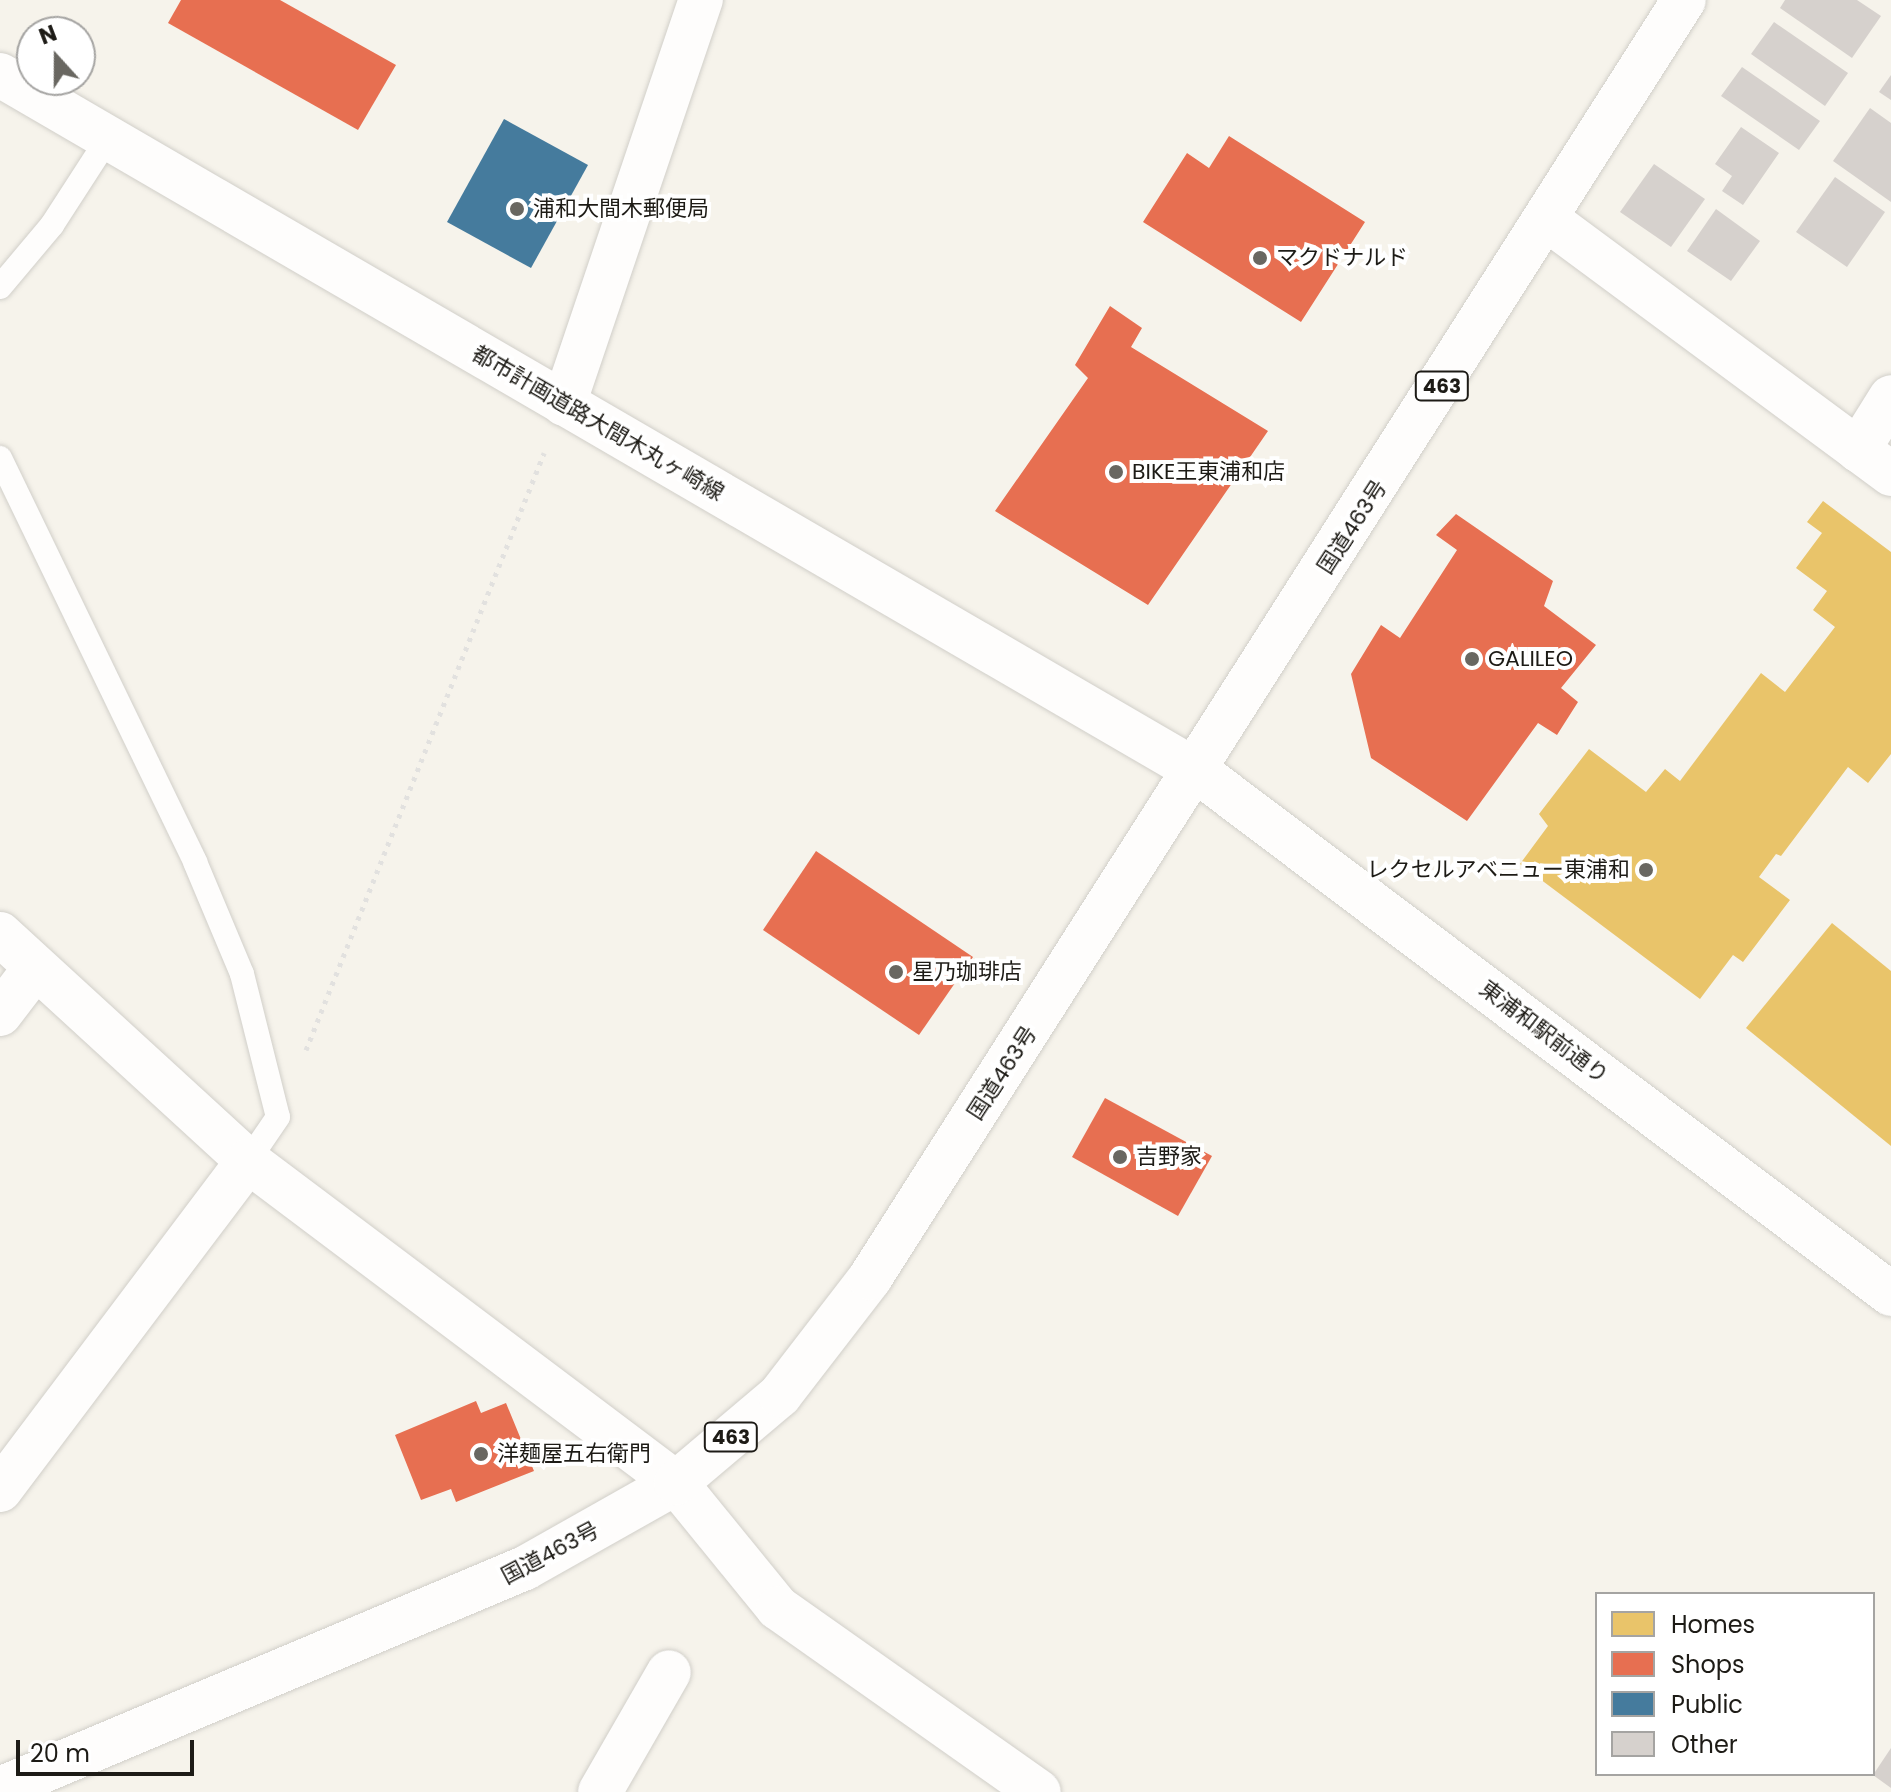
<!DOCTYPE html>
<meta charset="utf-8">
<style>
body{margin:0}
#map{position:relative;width:1891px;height:1792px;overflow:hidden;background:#f6f3eb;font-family:Poppins,"Noto Sans JP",sans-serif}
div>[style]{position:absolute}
.homes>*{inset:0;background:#e9c46a}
.shops>*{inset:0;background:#e76f51}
.public>*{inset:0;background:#457b9d}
.building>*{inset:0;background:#d6d1cd}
.path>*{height:5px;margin-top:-2.5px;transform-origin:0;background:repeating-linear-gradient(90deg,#e2e1df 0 4px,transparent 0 10px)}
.roads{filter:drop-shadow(0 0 2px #d1cfc9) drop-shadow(0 0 2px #d1cfc9)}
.service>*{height:24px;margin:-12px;padding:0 12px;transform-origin:12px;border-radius:12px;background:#fefdfc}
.minor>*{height:44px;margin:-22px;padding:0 22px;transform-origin:22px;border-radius:22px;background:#fefdfc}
.tertiary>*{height:44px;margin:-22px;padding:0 22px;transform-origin:22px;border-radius:22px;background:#fefdfc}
.secondary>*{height:44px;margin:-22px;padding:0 22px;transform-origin:22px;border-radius:22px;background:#fefdfc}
.trunk>*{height:44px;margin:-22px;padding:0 22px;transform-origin:22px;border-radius:22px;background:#fefdfc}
.dots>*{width:22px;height:22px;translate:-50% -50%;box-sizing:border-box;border:4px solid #fff;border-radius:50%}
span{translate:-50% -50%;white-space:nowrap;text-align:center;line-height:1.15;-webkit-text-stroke:8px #fff;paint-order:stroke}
.shield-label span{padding:2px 6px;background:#fff;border:2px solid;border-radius:6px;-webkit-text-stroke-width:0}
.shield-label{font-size:20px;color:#1d1b16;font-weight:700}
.poi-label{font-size:22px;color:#1d1b16}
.left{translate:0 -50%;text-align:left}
.right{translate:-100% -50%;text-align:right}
.street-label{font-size:22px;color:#1d1b16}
.legend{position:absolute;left:1595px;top:1592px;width:280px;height:184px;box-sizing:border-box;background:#fff;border:2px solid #a5a4a2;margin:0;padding:10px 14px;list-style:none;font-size:24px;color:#1d1b16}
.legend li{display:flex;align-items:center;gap:16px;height:40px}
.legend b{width:40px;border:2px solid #a5a4a2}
.north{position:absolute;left:16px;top:16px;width:80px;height:80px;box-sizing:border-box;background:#fff;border:2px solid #a5a4a2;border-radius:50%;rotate:339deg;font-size:22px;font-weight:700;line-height:32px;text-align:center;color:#1d1b16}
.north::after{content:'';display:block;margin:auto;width:28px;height:36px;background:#696761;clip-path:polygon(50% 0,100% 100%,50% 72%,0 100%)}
.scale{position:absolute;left:16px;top:1740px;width:178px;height:36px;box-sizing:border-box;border:4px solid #1d1b16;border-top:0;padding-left:10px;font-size:24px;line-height:28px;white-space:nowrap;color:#1d1b16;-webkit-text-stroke:6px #fff;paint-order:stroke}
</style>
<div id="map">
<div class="homes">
<i style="clip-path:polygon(1823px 501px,1891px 552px,1891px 754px,1868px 783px,1848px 767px,1781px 856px,1776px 854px,1759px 877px,1790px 900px,1743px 962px,1733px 955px,1700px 999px,1520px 864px,1548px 826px,1539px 814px,1589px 749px,1646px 792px,1665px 769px,1680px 781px,1761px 673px,1785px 692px,1835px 627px,1813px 610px,1827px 591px,1796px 568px,1822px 533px,1807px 522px)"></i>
<i style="clip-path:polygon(1832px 923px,1891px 971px,1891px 1146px,1746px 1028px)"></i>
</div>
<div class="shops">
<i style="clip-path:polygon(181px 0,280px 0,396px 65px,358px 130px,168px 23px)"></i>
<i style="clip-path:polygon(1229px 136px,1365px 222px,1301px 322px,1143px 222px,1187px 153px,1209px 168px)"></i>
<i style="clip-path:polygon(1110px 306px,1142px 328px,1131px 347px,1268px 431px,1148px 605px,995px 511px,1088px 378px,1075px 365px)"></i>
<i style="clip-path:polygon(1456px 514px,1553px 581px,1544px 606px,1596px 645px,1561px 688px,1578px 702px,1557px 735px,1538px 723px,1467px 821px,1371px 758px,1351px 674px,1381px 625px,1400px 638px,1457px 550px,1436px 535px)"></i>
<i style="clip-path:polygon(816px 851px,973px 957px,919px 1035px,763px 930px)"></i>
<i style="clip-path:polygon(1105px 1098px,1212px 1156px,1178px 1216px,1072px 1157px)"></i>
<i style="clip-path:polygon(476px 1401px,481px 1413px,506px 1403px,534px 1471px,456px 1502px,451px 1489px,421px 1500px,395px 1435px)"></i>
</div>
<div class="public">
<i style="clip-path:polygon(504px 119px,588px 165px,531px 268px,447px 222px)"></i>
</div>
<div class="building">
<i style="clip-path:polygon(1785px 0,1857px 0,1881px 16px,1852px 58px,1780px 8px)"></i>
<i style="clip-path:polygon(1774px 22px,1848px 73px,1825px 106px,1751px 54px)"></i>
<i style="clip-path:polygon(1742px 67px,1820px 121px,1799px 150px,1721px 96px)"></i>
<i style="clip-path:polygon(1891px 75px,1891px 100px,1879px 92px)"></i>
<i style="clip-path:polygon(1870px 108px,1891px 123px,1891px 202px,1833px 161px)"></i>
<i style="clip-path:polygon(1741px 127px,1779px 153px,1743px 205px,1722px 191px,1732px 176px,1715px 164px)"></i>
<i style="clip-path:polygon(1654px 164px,1705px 199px,1671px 247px,1620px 212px)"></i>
<i style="clip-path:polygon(1835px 177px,1885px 212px,1847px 267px,1796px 232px)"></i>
<i style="clip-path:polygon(1716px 209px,1760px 241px,1731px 281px,1687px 251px)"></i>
<i style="clip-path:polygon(1891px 1748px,1891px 1788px,1873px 1775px)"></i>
</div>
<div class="path">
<i style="left:306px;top:1050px;width:643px;rotate:-68.26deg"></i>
</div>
<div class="roads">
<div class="service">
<i style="left:0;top:287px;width:81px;rotate:-50deg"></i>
<i style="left:52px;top:225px;width:105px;rotate:-57.1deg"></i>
<i style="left:0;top:458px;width:449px;rotate:64.2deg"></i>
<i style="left:195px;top:862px;width:121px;rotate:67.2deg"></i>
<i style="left:242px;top:974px;width:147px;rotate:75.9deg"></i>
<i style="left:278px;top:1117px;width:53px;rotate:124.3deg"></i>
</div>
<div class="minor">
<i style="left:564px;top:404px;width:427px;rotate:-71.3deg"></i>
<i style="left:1858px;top:450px;width:62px;rotate:-58.1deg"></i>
<i style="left:0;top:934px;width:336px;rotate:42.5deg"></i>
<i style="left:248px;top:1161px;width:536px;rotate:36.96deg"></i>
<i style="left:676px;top:1483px;width:161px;rotate:50.8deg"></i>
<i style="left:778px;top:1608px;width:319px;rotate:35.2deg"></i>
<i style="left:0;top:1014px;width:58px;rotate:-52.7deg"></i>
<i style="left:0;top:1490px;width:412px;rotate:-53deg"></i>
</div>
<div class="tertiary">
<i style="left:0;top:75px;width:1385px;rotate:30.18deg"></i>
<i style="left:1548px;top:220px;width:427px;rotate:36.5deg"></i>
<i style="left:600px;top:1792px;width:138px;rotate:-60.1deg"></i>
</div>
<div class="secondary">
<i style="left:1197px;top:771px;width:869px;rotate:37deg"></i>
</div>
<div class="trunk">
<i style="left:0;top:1789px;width:570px;rotate:-22.83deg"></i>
<i style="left:525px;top:1568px;width:173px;rotate:-29.4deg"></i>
<i style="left:676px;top:1483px;width:136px;rotate:-40.2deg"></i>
<i style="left:780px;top:1395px;width:148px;rotate:-52.4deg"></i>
<i style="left:870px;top:1278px;width:1515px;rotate:-57.51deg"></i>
</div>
</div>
<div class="dots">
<i style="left:517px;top:209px;background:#696761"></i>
<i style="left:1260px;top:258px;background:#696761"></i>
<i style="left:1116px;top:472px;background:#696761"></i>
<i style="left:1472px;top:659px;background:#696761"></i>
<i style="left:1646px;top:870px;background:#696761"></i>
<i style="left:896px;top:972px;background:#696761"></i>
<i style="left:1120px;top:1157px;background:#696761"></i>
<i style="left:481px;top:1454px;background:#696761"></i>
</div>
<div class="shield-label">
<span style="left:1442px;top:386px">463</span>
<span style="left:731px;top:1437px">463</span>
</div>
<div class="poi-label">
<span class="left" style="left:533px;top:209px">浦和大間木郵便局</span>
<span class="left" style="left:1276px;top:258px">マクドナルド</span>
<span class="left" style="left:1132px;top:472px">BIKE王東浦和店</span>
<span class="left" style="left:1488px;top:659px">GALILEO</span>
<span class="right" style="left:1630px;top:870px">レクセルアベニュー東浦和</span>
<span class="left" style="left:912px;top:972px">星乃珈琲店</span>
<span class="left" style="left:1136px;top:1157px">吉野家</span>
<span class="left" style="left:497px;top:1454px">洋麺屋五右衛門</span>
</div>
<div class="street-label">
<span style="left:598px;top:423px;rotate:30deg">都市計画道路大間木丸ヶ崎線</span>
<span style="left:1352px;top:527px;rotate:-57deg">国道463号</span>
<span style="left:1544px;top:1032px;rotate:37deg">東浦和駅前通り</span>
<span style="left:1002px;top:1073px;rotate:-57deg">国道463号</span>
<span style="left:550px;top:1553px;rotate:-28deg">国道463号</span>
</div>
<ul class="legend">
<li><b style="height:22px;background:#e9c46a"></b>Homes</li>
<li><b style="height:22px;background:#e76f51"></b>Shops</li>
<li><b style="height:22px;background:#457b9d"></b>Public</li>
<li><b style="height:22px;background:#d6d1cd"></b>Other</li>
</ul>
<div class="north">N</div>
<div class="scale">20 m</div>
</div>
